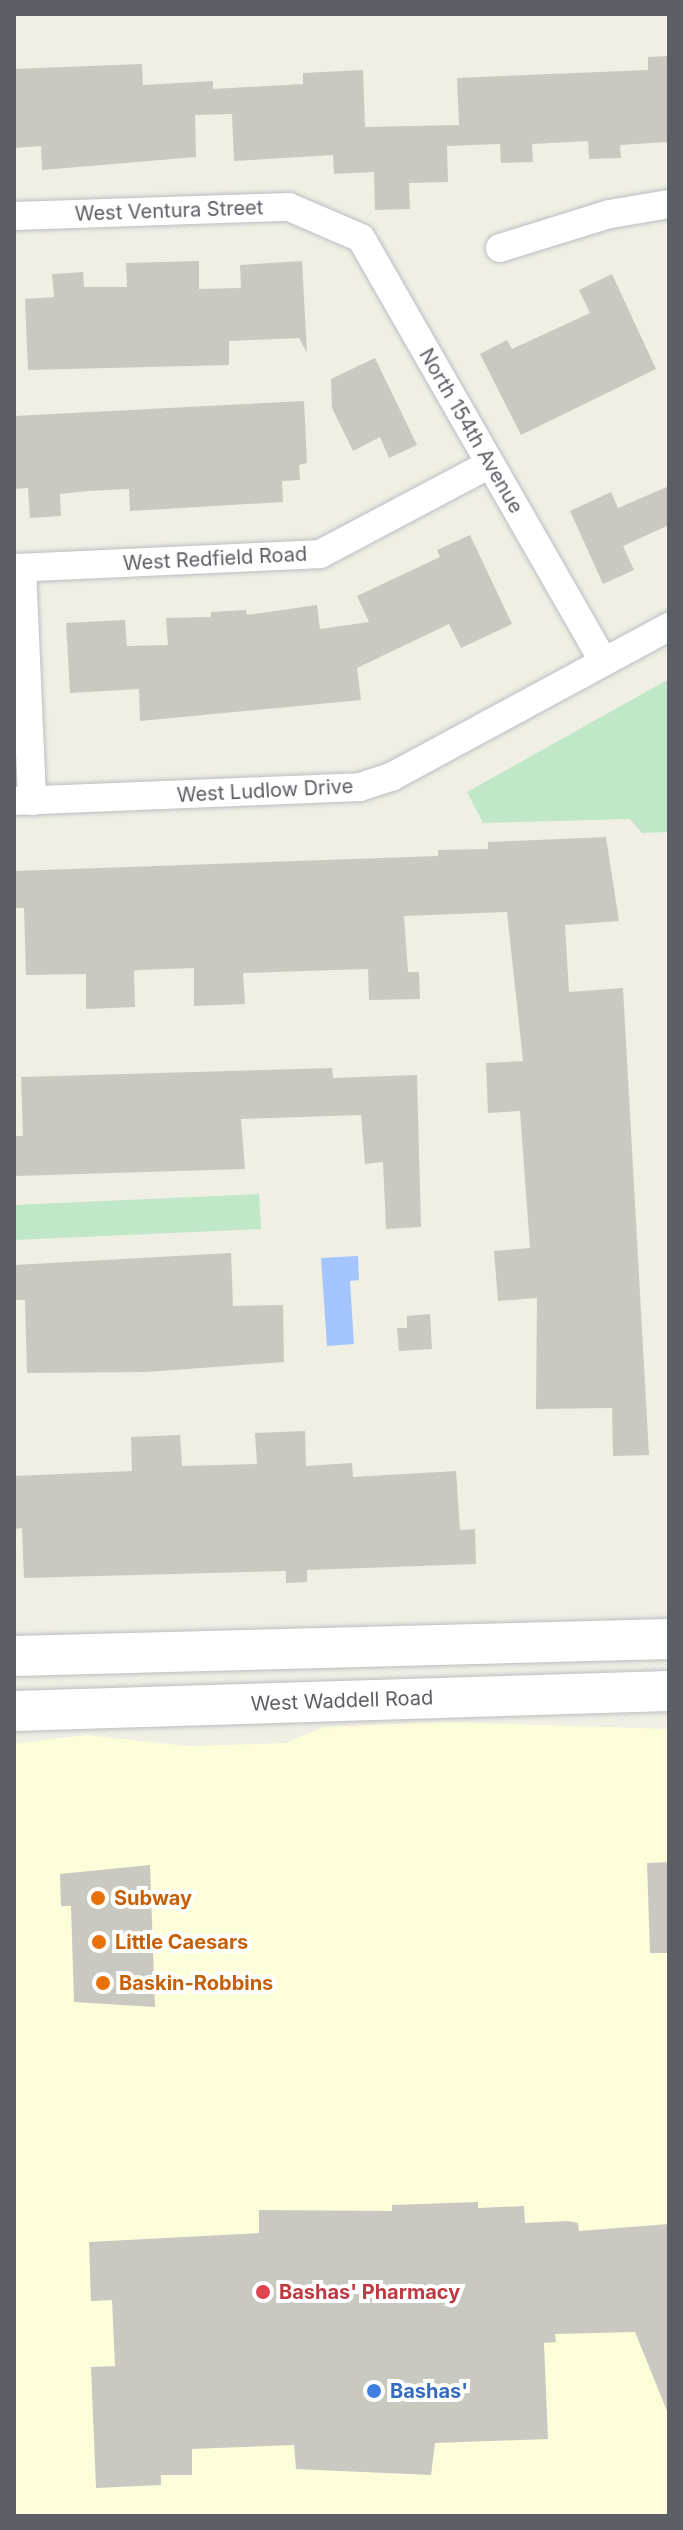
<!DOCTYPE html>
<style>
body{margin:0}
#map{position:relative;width:683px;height:2530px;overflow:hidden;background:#efefe4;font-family:Inter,sans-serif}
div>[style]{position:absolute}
.commercial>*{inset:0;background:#fefdda}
.green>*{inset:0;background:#c0e7c8}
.water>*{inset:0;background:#a4c5ff}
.building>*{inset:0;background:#cac9c1}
.roads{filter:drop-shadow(0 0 2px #bcbcc3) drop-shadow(0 0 2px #bcbcc3)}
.minor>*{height:28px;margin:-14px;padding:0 14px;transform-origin:14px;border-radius:14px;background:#fff}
.secondary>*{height:40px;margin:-20px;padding:0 20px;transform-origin:20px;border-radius:20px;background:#fff}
.dots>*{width:22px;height:22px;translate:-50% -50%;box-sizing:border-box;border:4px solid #fff;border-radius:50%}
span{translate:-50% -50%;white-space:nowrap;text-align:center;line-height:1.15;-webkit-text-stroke:8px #fff;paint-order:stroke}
.street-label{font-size:20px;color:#5c5e65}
.food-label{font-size:20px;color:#c56008;font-weight:700}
.left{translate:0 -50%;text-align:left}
.health-label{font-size:20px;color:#be3a42;font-weight:700}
.shop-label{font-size:20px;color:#366cbe;font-weight:700}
.frame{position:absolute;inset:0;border:16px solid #5c5e65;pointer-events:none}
</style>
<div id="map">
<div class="commercial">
<i style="clip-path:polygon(446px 1722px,669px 1729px,669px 2516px,14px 2516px,14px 1744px,86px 1735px,187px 1746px,286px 1743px,324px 1727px)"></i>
</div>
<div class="green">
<i style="clip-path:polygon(669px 679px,669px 832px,642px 833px,630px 819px,483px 823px,467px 792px)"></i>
<i style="clip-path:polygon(259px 1194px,261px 1229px,14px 1240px,14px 1205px)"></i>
</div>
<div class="water">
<i style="clip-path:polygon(358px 1256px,359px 1280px,350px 1281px,354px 1344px,327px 1346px,321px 1258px)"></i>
</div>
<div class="building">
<i style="clip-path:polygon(669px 56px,669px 142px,620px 145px,621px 158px,589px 159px,588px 141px,532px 144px,533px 162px,501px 163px,500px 144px,447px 146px,448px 182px,409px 183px,410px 209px,375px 210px,374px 172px,334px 174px,333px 155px,234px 161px,232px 114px,195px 115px,196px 157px,42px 170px,41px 146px,14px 148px,14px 69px,142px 64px,143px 85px,213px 81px,213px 89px,303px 84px,303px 73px,363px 70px,365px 127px,459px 125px,457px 78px,648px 70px,648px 57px)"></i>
<i style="clip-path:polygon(199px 261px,199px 289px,241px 288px,240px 265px,302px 261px,307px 353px,299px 338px,229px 341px,229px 365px,28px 370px,25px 299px,54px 297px,52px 274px,83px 272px,84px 287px,127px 287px,126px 263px)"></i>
<i style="clip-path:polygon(612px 274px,656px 369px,521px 435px,480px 354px,507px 340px,512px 349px,590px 313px,579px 290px)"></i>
<i style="clip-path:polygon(375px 358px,417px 445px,389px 458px,380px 437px,353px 451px,332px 408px,331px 379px)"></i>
<i style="clip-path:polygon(304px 401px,307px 463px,299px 465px,300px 480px,282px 481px,283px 502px,130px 511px,129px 489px,88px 491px,60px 494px,61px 516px,30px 518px,28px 488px,14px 489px,14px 416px)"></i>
<i style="clip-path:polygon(669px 486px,669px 525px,623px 546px,634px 570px,603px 584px,570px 511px,611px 492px,618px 508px)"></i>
<i style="clip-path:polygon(470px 535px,512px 624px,461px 648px,449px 624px,357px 668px,361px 700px,140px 721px,139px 689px,70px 693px,66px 623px,125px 620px,127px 646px,168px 645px,166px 618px,211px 617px,211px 612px,246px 610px,247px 615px,317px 605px,320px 629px,369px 622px,357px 596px,440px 557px,437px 550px)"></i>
<i style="clip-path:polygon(606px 837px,619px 921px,565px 925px,569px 992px,623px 988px,649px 1455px,613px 1456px,612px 1408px,536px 1409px,537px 1298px,498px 1301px,494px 1251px,530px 1248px,520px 1111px,488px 1113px,486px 1063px,523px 1061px,507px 912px,404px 916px,408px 972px,419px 972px,420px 999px,369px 1000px,368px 969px,303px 971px,243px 973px,245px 1004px,194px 1006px,194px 968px,139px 970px,134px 971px,135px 1007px,86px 1009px,86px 974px,26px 975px,24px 908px,14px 908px,14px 871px,438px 856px,438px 850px,488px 849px,488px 842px)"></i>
<i style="clip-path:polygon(332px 1068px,333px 1078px,417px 1075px,421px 1227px,386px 1229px,383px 1162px,365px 1164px,361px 1115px,241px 1119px,245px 1169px,14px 1176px,14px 1136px,23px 1136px,21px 1077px)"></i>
<i style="clip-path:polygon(231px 1253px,233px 1306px,283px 1305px,284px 1362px,146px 1372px,27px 1373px,25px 1300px,14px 1300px,14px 1265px)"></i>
<i style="clip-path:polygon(430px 1314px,432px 1349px,399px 1351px,397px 1328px,407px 1328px,407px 1316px)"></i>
<i style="clip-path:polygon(305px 1431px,306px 1466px,352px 1463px,353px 1477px,456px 1471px,460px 1530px,475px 1529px,476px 1564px,307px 1570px,307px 1582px,286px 1583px,286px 1571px,24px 1578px,22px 1528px,14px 1529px,14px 1476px,132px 1471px,131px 1437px,180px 1435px,182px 1466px,257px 1464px,255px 1433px)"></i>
<i style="clip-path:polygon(669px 1862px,669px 1953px,650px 1953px,647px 1863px)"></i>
<i style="clip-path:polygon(150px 1865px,155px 2007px,74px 2002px,71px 1906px,61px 1906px,60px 1874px)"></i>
<i style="clip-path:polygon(478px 2202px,478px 2208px,524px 2206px,525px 2223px,568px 2221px,578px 2223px,579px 2231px,669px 2224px,669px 2416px,635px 2332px,555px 2334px,556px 2342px,544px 2343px,548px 2439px,435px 2443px,431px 2475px,296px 2469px,294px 2445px,192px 2449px,192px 2475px,161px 2475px,161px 2485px,96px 2488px,91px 2367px,115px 2366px,112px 2300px,91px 2301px,89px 2242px,259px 2233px,259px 2210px,392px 2211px,392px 2205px)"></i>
</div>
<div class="roads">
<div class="minor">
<i style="left:14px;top:216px;width:275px;rotate:-1.9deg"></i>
<i style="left:289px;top:207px;width:78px;rotate:23.3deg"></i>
<i style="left:361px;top:238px;width:487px;rotate:60.2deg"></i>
<i style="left:500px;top:248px;width:115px;rotate:-17.2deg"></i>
<i style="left:610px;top:214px;width:60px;rotate:-9.6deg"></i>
<i style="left:14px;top:568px;width:306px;rotate:-2.6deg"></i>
<i style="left:320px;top:554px;width:192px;rotate:-27.9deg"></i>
<i style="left:22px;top:568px;width:233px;rotate:87.5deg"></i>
<i style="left:14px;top:801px;width:346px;rotate:-2.3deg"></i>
<i style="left:360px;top:787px;width:35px;rotate:-18deg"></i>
<i style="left:393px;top:776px;width:314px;rotate:-28.4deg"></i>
</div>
<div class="secondary">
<i style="left:14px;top:1656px;width:655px;rotate:-1.49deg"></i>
<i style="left:14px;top:1711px;width:655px;rotate:-1.75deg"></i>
</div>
</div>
<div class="dots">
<i style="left:98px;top:1898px;background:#e8710a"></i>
<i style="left:99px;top:1942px;background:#e8710a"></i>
<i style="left:103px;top:1983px;background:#e8710a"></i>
<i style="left:263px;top:2292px;background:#e0444e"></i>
<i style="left:374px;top:2391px;background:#3f7fe0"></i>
</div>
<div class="street-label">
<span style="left:169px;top:211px;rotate:-2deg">West Ventura Street</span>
<span style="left:471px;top:431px;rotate:60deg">North 154th Avenue</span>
<span style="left:215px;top:559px;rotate:-3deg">West Redfield Road</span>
<span style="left:265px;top:791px;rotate:-3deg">West Ludlow Drive</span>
<span style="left:342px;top:1701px;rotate:-2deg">West Waddell Road</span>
</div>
<div class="food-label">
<span class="left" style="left:114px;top:1898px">Subway</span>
<span class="left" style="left:115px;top:1942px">Little Caesars</span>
<span class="left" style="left:119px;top:1983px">Baskin-Robbins</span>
</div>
<div class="health-label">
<span class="left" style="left:279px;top:2292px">Bashas' Pharmacy</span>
</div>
<div class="shop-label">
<span class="left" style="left:390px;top:2391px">Bashas'</span>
</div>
<div class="frame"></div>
</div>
